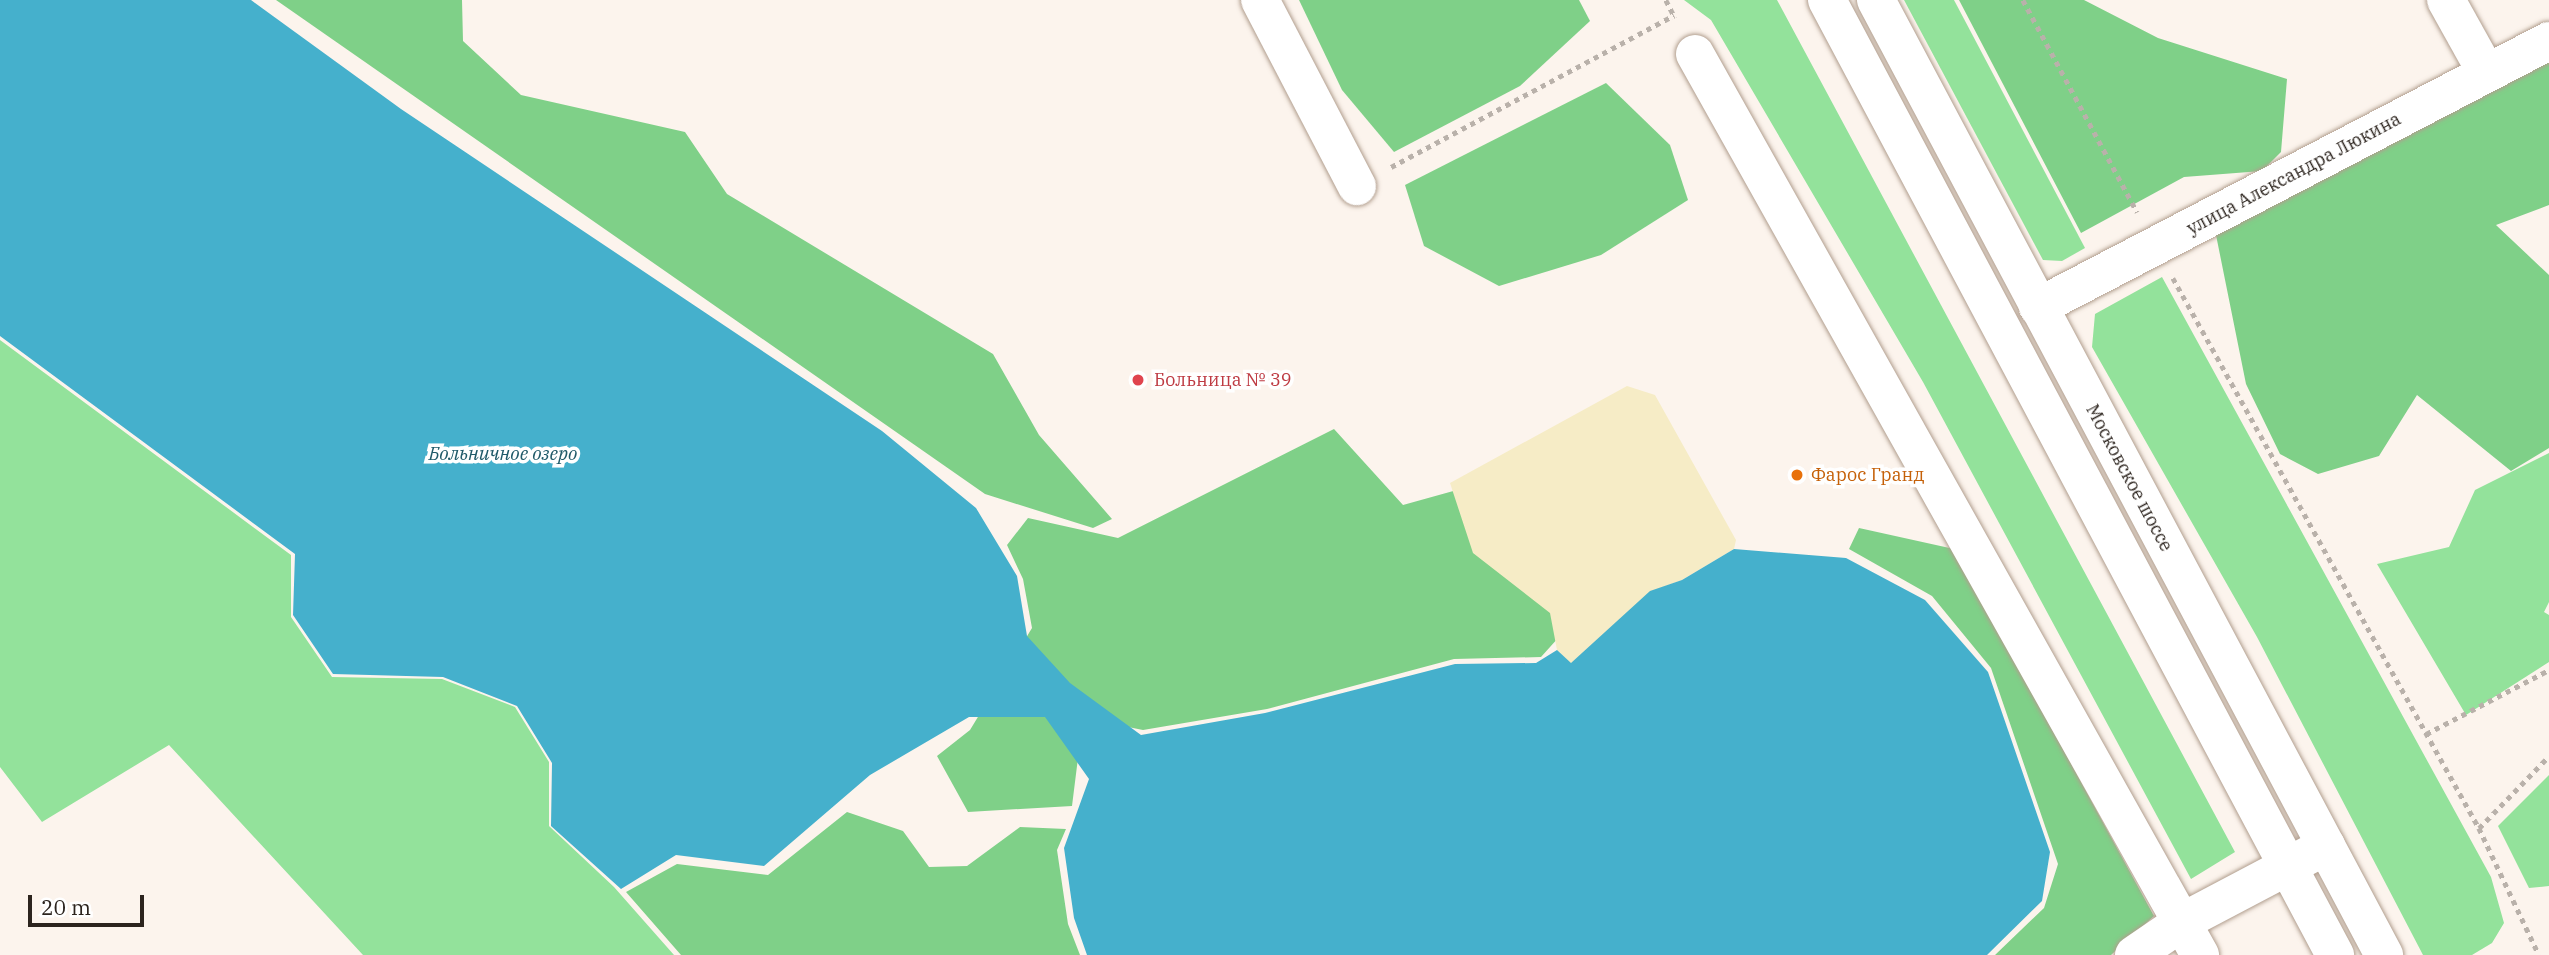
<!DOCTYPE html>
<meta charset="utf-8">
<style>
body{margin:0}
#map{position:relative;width:2549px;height:955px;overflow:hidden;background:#fcf4ed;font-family:"IBM Plex Serif",serif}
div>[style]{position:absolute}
.green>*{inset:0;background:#93e29b}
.forest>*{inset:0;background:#7fd088}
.sand>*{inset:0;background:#f6ecc6}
.water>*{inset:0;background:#45b0cc}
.path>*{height:4.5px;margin-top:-2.25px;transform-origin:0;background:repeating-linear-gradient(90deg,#b9b1aa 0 5px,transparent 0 10px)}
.roads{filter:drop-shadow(0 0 2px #b19e8e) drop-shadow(0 0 2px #b19e8e)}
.minor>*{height:38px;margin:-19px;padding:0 19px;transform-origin:19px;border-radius:19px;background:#fff}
.major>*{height:38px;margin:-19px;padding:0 19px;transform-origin:19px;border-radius:19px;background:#fff}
.dots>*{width:19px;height:19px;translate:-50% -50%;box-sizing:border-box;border:4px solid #fff;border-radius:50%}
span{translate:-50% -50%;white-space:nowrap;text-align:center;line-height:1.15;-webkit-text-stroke:7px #fff;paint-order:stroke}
.street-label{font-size:18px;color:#2c241e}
.health-label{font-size:18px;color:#be3a42}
.left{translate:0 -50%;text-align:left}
.food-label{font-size:18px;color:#c56008}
.water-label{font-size:19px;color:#205a69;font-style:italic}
.scale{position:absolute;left:28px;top:895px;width:116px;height:32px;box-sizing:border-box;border:4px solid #2c241e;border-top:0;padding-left:9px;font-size:21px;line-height:24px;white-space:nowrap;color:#2c241e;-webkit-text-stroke:5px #fff;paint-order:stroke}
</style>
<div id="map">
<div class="green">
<i style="clip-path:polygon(1684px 0,1777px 0,2235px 852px,2191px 879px,1923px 382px,1711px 20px)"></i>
<i style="clip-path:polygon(1904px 0,1954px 0,2085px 248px,2062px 261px,2043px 260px)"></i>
<i style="clip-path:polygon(2162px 277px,2491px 877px,2504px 923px,2492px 943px,2472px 955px,2423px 955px,2257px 637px,2092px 347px,2095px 314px)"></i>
<i style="clip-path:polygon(0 340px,291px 555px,291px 617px,332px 677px,442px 679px,515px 707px,549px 762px,549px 826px,614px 887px,674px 955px,363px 955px,169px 745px,42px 822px,0 767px)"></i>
<i style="clip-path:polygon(2549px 453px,2549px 602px,2544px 612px,2549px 615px,2549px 662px,2466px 715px,2377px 564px,2449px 547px,2475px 490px)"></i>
<i style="clip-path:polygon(2549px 775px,2549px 886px,2529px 888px,2498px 826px)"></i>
</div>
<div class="forest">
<i style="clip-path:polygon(276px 0,462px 0,463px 41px,521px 95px,685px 132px,727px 194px,993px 354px,1039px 435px,1112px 519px,1093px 528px,985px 494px)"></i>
<i style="clip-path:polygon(1299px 0,1579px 0,1590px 21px,1520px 86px,1394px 152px,1342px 90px)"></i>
<i style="clip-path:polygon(1959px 0,2084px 0,2158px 38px,2287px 79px,2281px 152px,2262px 171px,2184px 177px,2081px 233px)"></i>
<i style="clip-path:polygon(2549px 62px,2549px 205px,2496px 225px,2549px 275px,2549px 448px,2511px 471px,2417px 395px,2379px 456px,2318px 474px,2280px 454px,2246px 384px,2216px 235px)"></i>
<i style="clip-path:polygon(1606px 83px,1670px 145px,1688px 200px,1601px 255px,1499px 286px,1424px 246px,1405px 185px)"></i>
<i style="clip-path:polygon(1334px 429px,1403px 505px,1568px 459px,1577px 617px,1541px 657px,1454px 659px,1267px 709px,1143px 730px,1083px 718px,1072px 806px,968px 812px,937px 756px,970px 730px,1032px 628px,1023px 579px,1007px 545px,1028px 518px,1118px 538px)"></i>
<i style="clip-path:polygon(1859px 528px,1954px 549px,2154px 916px,2111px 955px,1995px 955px,2044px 908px,2058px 864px,1991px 668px,1932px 596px,1849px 549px)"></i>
<i style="clip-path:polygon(847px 812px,903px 831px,929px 867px,967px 866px,1020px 827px,1066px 829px,1057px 850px,1068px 924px,1080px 955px,681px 955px,626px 892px,677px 864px,768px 875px)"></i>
</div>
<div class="sand">
<i style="clip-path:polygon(1627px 386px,1655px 395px,1736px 540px,1734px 549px,1682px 580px,1650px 592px,1571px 664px,1557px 650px,1550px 613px,1473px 553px,1450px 483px)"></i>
</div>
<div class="water">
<i style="clip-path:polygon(0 0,251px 0,401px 109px,882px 431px,976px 508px,1017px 576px,1027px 636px,1070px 683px,1141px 735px,1265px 713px,1455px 664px,1536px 663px,1557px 650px,1571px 663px,1650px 591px,1682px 580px,1734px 549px,1846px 558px,1925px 600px,1988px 672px,2050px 852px,2042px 901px,1987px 955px,1087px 955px,1074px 918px,1064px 848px,1089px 779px,1045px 717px,969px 717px,870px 775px,764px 866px,676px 855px,621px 889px,551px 826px,552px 763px,517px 706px,443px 677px,333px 674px,293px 615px,295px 554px,0 336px)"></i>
</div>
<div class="path">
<i style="left:1666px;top:0;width:20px;rotate:63deg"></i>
<i style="left:2023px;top:0;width:241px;rotate:61.7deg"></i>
<i style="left:1391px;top:167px;width:321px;rotate:-28.2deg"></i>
<i style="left:2173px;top:278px;width:629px;rotate:60.91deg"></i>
<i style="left:2479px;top:828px;width:140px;rotate:64.7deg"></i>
<i style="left:2426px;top:734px;width:139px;rotate:-27.5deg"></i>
<i style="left:2479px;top:828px;width:100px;rotate:-45.8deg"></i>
</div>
<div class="roads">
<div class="minor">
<i style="left:1260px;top:0;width:210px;rotate:62.5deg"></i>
<i style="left:2446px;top:0;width:82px;rotate:60.9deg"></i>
<i style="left:1695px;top:54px;width:1033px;rotate:60.73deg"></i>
<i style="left:2038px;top:307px;width:576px;rotate:-27.5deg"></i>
<i style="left:2134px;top:955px;width:58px;rotate:-34.5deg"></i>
<i style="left:2182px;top:922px;width:163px;rotate:-27.8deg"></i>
</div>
<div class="major">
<i style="left:1827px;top:0;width:1082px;rotate:61.99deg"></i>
<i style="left:1876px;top:0;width:1082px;rotate:61.99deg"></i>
</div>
</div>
<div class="dots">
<i style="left:1138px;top:380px;background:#e0444e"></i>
<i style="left:1797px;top:475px;background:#e8710a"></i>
</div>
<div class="street-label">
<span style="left:2294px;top:174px;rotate:-28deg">улица Александра Люкина</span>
<span style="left:2129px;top:478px;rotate:62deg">Московское шоссе</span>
</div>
<div class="health-label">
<span class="left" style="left:1154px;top:380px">Больница № 39</span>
</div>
<div class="food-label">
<span class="left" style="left:1811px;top:475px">Фарос Гранд</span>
</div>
<div class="water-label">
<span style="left:503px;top:454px">Больничное озеро</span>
</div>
<div class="scale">20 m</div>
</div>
